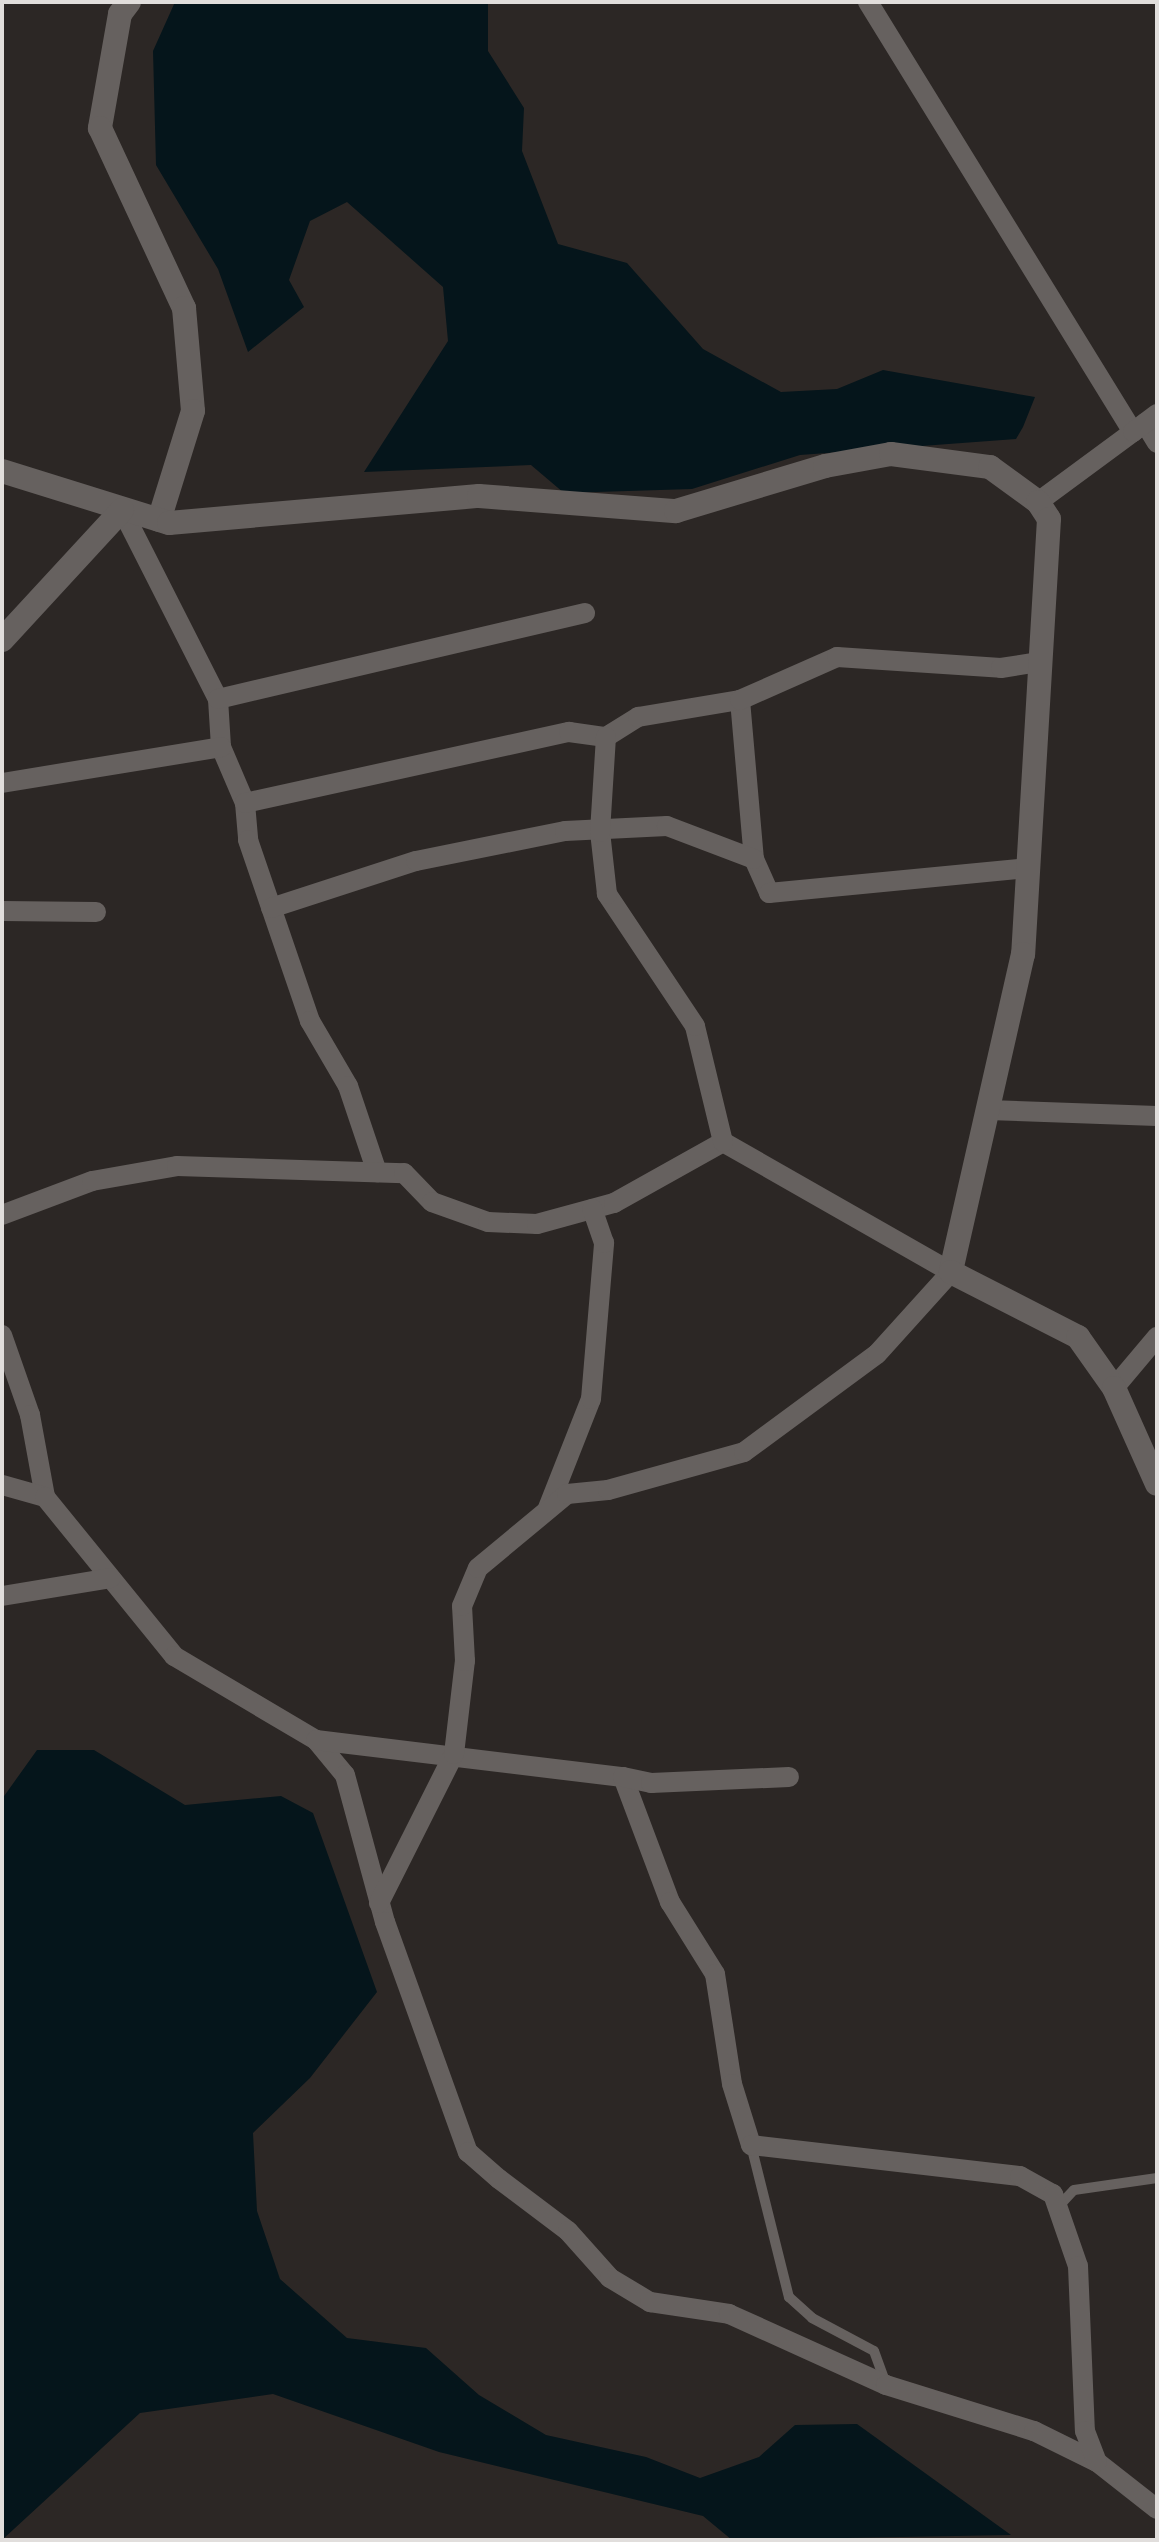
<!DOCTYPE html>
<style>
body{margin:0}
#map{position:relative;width:1159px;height:2542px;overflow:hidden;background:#2c2725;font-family:Commissioner,sans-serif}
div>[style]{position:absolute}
.water>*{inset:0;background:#05151b}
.lane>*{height:10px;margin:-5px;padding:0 5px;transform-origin:5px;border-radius:5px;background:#66615f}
.street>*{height:20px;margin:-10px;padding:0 10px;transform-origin:10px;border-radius:10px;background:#66615f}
.secondary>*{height:24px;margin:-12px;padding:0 12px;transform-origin:12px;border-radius:12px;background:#66615f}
span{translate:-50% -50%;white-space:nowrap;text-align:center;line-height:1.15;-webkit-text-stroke:8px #12110f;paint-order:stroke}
.frame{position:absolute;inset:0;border:4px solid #e1dedc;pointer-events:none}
</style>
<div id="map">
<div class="water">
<i style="clip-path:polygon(175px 2px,488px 2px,488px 51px,524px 108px,522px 151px,558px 244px,627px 263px,703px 349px,781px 392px,837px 389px,883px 370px,1035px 397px,1023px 427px,1016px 439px,800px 455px,692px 489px,564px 493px,531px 465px,364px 472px,448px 341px,443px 287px,347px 202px,310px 221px,289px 280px,304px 307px,248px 352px,218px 269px,156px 165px,153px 51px)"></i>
<i style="clip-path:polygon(37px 1750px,94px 1750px,185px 1805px,281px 1796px,313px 1813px,377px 1992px,310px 2078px,253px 2133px,257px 2211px,280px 2279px,347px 2338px,426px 2348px,479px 2395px,546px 2435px,646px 2457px,700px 2478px,759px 2457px,795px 2425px,857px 2424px,1011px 2535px,732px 2540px,703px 2516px,439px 2452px,273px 2394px,140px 2413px,2px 2540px,2px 1799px)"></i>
</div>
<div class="lane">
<i style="left:751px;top:2145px;width:157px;rotate:76deg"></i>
<i style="left:789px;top:2297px;width:31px;rotate:42deg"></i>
<i style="left:812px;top:2318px;width:70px;rotate:28deg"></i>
<i style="left:874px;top:2351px;width:35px;rotate:70deg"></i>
<i style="left:1058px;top:2207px;width:23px;rotate:-47deg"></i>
<i style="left:1074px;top:2190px;width:84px;rotate:-8.2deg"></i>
</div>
<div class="street">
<i style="left:868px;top:2px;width:505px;rotate:58.36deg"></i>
<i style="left:1133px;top:432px;width:118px;rotate:143.6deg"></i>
<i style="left:1145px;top:423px;width:23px;rotate:59deg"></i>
<i style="left:1133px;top:432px;width:30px;rotate:-37deg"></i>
<i style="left:122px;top:510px;width:212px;rotate:63.1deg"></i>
<i style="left:218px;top:699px;width:48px;rotate:86.4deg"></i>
<i style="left:221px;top:747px;width:61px;rotate:66.8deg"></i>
<i style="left:245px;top:803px;width:37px;rotate:85deg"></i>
<i style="left:248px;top:840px;width:191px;rotate:71.1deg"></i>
<i style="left:310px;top:1021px;width:75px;rotate:59.7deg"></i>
<i style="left:348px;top:1086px;width:91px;rotate:71.4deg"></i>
<i style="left:218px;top:699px;width:377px;rotate:-13.2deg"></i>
<i style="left:740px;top:700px;width:160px;rotate:85deg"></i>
<i style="left:754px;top:859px;width:37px;rotate:66deg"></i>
<i style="left:769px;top:893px;width:260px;rotate:-5.5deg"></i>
<i style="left:2px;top:783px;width:222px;rotate:-9.3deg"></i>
<i style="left:245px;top:803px;width:332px;rotate:-12.4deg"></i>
<i style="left:569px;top:732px;width:37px;rotate:8deg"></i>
<i style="left:606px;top:737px;width:38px;rotate:-32deg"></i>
<i style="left:638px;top:717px;width:103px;rotate:-9.5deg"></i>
<i style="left:740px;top:700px;width:106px;rotate:-23.9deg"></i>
<i style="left:837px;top:657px;width:164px;rotate:3.8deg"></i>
<i style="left:1001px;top:668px;width:39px;rotate:-9deg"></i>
<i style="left:271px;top:908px;width:152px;rotate:-18deg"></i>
<i style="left:416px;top:861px;width:152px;rotate:-11.4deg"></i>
<i style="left:565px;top:831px;width:102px;rotate:-2.8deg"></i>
<i style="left:667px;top:826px;width:93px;rotate:20.8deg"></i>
<i style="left:2px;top:911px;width:94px;rotate:0.6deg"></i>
<i style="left:988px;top:1110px;width:169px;rotate:2deg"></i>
<i style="left:2px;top:1215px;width:96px;rotate:-20.7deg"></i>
<i style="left:92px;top:1181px;width:86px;rotate:-10deg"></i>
<i style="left:177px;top:1166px;width:227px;rotate:1.8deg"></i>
<i style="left:404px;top:1173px;width:40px;rotate:46deg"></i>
<i style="left:432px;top:1202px;width:59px;rotate:19.7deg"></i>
<i style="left:488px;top:1222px;width:49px;rotate:2.3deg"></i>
<i style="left:537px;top:1224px;width:80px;rotate:-15.3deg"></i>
<i style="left:614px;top:1203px;width:125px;rotate:-29.2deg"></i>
<i style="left:2px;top:1335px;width:85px;rotate:70.7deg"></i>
<i style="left:30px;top:1415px;width:83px;rotate:79.6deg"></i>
<i style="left:1114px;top:1388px;width:67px;rotate:-49.9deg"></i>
<i style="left:2px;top:1485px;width:45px;rotate:15.6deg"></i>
<i style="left:45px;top:1497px;width:205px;rotate:50.9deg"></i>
<i style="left:174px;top:1656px;width:165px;rotate:30.6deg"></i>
<i style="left:316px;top:1740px;width:45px;rotate:50.4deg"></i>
<i style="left:345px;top:1775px;width:152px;rotate:74.8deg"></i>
<i style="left:385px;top:1922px;width:245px;rotate:70.2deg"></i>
<i style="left:468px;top:2152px;width:41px;rotate:41.1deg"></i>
<i style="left:499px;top:2179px;width:86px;rotate:37deg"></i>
<i style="left:568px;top:2231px;width:63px;rotate:48.2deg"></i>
<i style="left:610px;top:2278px;width:47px;rotate:31deg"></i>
<i style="left:650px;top:2302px;width:80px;rotate:8.6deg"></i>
<i style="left:729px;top:2314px;width:172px;rotate:24.3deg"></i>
<i style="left:886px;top:2385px;width:155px;rotate:17.3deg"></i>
<i style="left:1034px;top:2431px;width:70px;rotate:26.2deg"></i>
<i style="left:1097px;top:2462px;width:76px;rotate:38.1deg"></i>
<i style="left:548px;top:1508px;width:117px;rotate:-68.5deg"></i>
<i style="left:591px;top:1399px;width:157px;rotate:-85.2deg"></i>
<i style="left:604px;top:1243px;width:36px;rotate:-109deg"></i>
<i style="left:2px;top:1596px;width:110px;rotate:-9.4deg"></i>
<i style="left:316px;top:1740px;width:309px;rotate:6.9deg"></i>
<i style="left:623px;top:1777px;width:134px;rotate:69.4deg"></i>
<i style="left:670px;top:1902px;width:85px;rotate:58deg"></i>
<i style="left:715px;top:1974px;width:111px;rotate:81.2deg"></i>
<i style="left:732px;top:2084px;width:64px;rotate:72.7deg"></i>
<i style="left:751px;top:2145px;width:271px;rotate:6.6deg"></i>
<i style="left:1020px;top:2176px;width:38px;rotate:29deg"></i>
<i style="left:1053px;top:2194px;width:76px;rotate:70.9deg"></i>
<i style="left:1078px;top:2266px;width:165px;rotate:87.6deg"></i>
<i style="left:1085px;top:2431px;width:33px;rotate:69deg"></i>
<i style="left:623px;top:1777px;width:29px;rotate:12deg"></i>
<i style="left:651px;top:1783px;width:138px;rotate:-2.5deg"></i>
<i style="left:379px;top:1903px;width:167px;rotate:-63.3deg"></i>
<i style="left:454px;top:1754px;width:94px;rotate:-83.3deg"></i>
<i style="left:465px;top:1661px;width:55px;rotate:-93.1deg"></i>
<i style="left:462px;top:1606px;width:41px;rotate:-67.2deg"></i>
<i style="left:478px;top:1568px;width:116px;rotate:-39.7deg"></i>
<i style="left:567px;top:1494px;width:41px;rotate:-5.6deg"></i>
<i style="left:608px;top:1490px;width:141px;rotate:-15.6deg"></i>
<i style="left:744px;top:1452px;width:165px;rotate:-36.4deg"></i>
<i style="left:877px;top:1354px;width:110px;rotate:-47.9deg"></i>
<i style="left:951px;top:1272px;width:262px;rotate:-150.3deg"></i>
<i style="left:723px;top:1142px;width:119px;rotate:-103.6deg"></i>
<i style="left:695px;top:1026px;width:159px;rotate:-123.7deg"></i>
<i style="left:607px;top:894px;width:62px;rotate:-96.4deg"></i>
<i style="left:600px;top:832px;width:95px;rotate:-86.4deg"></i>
</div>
<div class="secondary">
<i style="left:129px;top:2px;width:15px;rotate:127deg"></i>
<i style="left:120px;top:14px;width:116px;rotate:100deg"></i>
<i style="left:100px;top:128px;width:199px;rotate:65deg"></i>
<i style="left:184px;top:308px;width:103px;rotate:85deg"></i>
<i style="left:193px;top:411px;width:114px;rotate:107.3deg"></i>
<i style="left:2px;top:471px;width:175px;rotate:17.3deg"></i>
<i style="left:169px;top:523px;width:311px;rotate:-5deg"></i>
<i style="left:479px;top:496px;width:198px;rotate:4.4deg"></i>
<i style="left:676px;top:511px;width:156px;rotate:-16.8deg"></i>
<i style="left:825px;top:466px;width:67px;rotate:-10.3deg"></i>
<i style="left:891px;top:454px;width:100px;rotate:7.5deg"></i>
<i style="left:990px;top:467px;width:59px;rotate:36.1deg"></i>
<i style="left:1038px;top:502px;width:20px;rotate:57deg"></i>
<i style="left:1049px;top:519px;width:436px;rotate:93.4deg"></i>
<i style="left:1023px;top:954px;width:326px;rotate:102.8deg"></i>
<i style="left:951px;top:1272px;width:143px;rotate:27.1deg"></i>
<i style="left:1078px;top:1337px;width:62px;rotate:54.8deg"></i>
<i style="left:1114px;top:1388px;width:105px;rotate:65.9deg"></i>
<i style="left:2px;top:640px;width:177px;rotate:-47.3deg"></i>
</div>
<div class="frame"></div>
</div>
